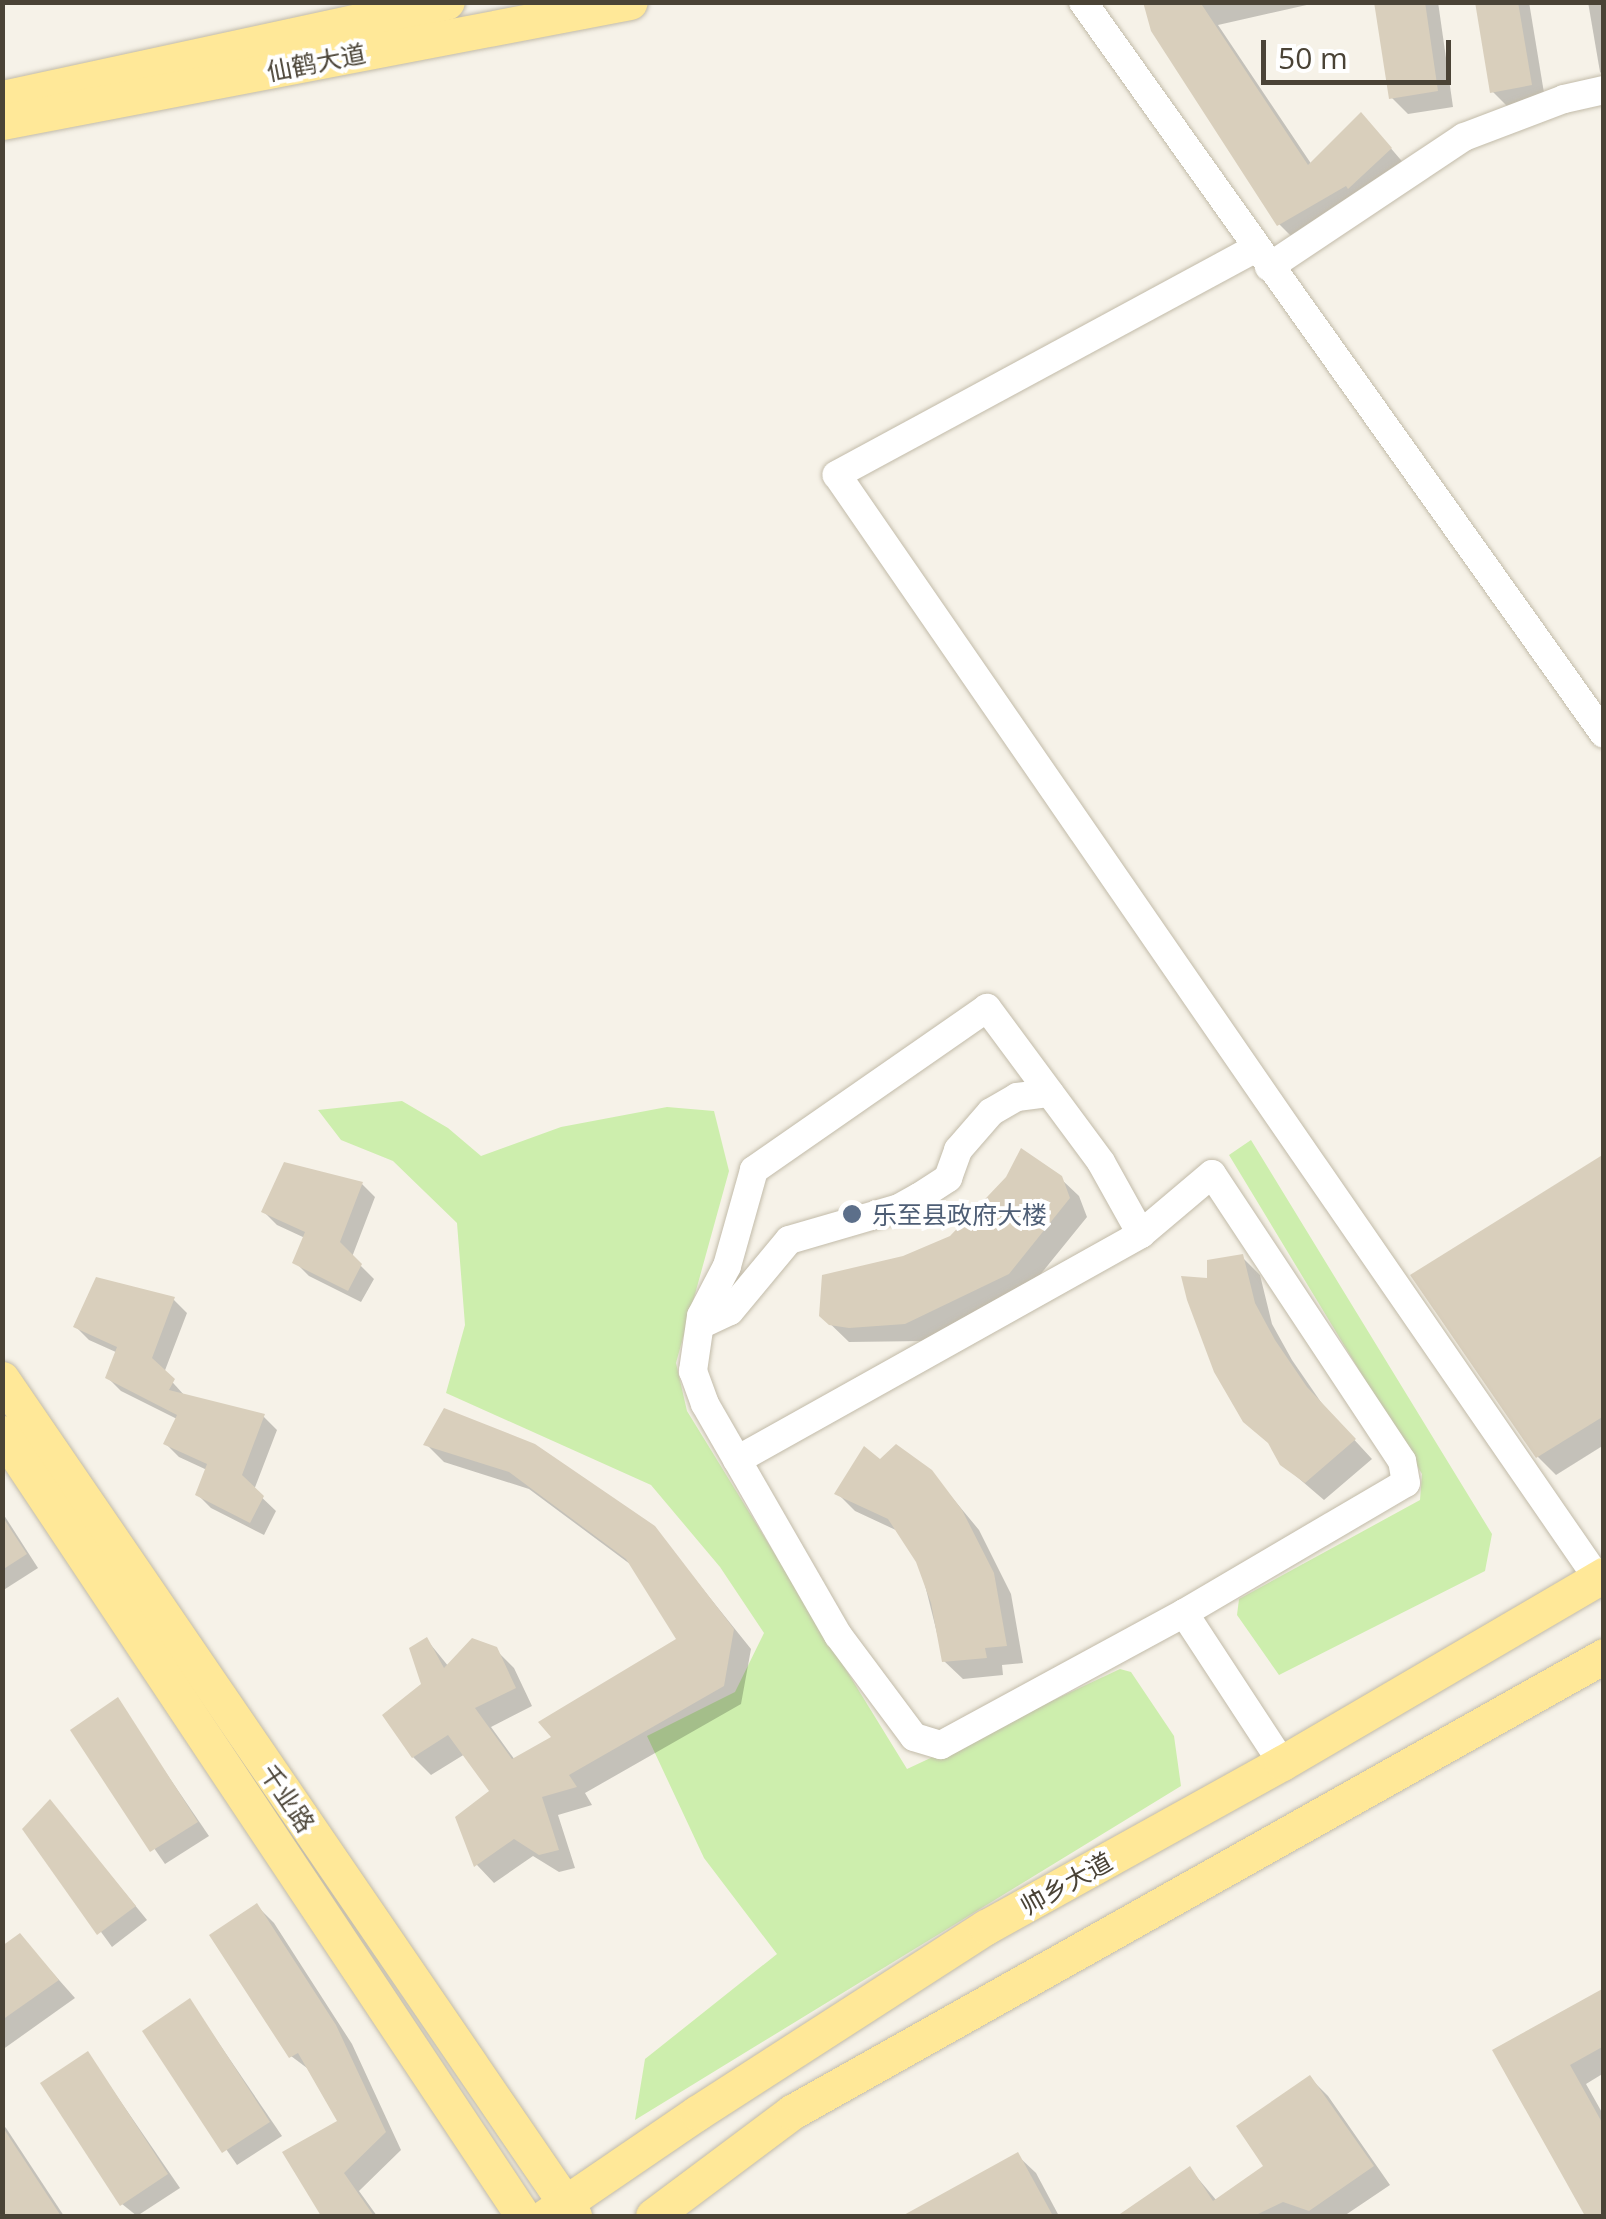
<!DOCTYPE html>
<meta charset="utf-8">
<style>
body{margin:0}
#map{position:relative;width:1606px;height:2219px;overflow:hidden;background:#f6f2e8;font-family:"Open Sans","Noto Sans SC",sans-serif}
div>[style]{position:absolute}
.green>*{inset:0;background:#cdeead}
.shadow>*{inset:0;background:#0003}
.building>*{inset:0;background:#d9cfbc}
.roads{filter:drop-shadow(0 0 2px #c2bba9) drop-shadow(0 0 2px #c2bba9)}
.minor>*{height:28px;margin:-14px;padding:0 14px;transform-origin:14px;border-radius:14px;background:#fff}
.major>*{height:35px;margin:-17.5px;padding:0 17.5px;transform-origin:17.5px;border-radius:17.5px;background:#ffe898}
.dots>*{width:28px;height:28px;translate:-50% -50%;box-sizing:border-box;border:5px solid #fff;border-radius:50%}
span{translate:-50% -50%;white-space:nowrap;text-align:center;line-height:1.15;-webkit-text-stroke:8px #fff;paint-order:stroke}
.street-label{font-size:25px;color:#4a4336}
.service-label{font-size:25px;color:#4e5e75}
.left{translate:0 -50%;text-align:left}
.frame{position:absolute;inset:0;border:5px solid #4a4336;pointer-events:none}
.scale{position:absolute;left:1261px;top:40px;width:190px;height:45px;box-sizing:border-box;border:5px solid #4a4336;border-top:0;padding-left:12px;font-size:30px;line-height:35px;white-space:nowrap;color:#4a4336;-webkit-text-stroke:8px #fff;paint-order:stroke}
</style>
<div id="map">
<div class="green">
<i style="clip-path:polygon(402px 1101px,448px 1128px,481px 1156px,561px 1127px,667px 1107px,714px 1111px,729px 1171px,676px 1363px,687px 1411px,907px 1769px,1120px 1669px,1131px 1672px,1174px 1736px,1181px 1786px,635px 2120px,645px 2059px,777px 1954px,704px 1858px,647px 1736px,735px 1692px,764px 1633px,720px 1567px,651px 1485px,446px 1393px,465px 1325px,457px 1223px,393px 1161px,341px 1140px,318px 1110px)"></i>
<i style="clip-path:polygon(1251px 1140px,1492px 1534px,1485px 1571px,1279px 1675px,1237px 1615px,1239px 1599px,1420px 1500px,1422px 1474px,1229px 1155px)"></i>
</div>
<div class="shadow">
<i style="clip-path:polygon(1146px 2px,1320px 2px,1218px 25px,1312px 165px,1377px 132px,1406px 166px,1296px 241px,1279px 224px)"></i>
<i style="clip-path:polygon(1376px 2px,1438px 2px,1453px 107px,1408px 114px,1391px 97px)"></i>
<i style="clip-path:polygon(1477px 2px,1529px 2px,1545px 99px,1507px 106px,1492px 91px)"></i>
<i style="clip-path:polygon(1588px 2px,1604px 2px,1604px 76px,1600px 72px)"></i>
<i style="clip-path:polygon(1604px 1157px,1604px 1445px,1556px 1475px,1538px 1457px,1413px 1276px)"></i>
<i style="clip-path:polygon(1060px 1178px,1079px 1196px,1087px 1217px,1027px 1291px,924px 1341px,849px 1342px,821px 1315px,904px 1259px,951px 1238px)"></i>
<i style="clip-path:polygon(362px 1184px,375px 1197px,352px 1257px,374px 1279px,361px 1302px,309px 1276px,295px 1262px,305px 1238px,277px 1225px,264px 1212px)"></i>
<i style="clip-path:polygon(1242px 1257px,1260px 1275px,1272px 1324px,1292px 1360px,1325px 1408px,1372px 1459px,1324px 1500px,1282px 1464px,1209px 1281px)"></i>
<i style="clip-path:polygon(97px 1280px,174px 1300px,187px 1313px,164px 1373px,185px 1396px,264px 1417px,277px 1430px,254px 1490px,276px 1511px,264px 1535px,211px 1508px,198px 1495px,207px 1470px,179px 1457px,166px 1444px,177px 1419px,121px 1391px,108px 1378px,118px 1353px,89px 1340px,76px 1327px)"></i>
<i style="clip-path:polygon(446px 1411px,653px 1527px,751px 1649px,741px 1704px,585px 1793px,592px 1805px,558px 1815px,575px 1868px,559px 1872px,533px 1856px,494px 1883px,477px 1865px,458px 1818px,492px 1791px,465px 1754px,431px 1775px,413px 1757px,427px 1640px,449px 1667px,496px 1650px,514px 1668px,532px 1706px,491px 1727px,515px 1760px,555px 1738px,679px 1639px,634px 1567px,529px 1489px,444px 1462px,427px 1445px)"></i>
<i style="clip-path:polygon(880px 1462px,931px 1472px,979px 1530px,1011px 1594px,1023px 1663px,1002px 1665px,1003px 1675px,963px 1679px,944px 1661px,919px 1561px,900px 1532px,855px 1511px,838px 1494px)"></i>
<i style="clip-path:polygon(2px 1512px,38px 1568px,2px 1591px)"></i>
<i style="clip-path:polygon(117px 1701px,209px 1836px,165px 1864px,73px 1731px)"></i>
<i style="clip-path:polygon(51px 1802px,147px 1920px,112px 1947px,26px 1829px)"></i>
<i style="clip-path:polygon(257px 1906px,274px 1923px,352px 2044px,401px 2150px,359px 2191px,377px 2216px,324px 2216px,285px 2153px,340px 2122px,311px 2071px,291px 2056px)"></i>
<i style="clip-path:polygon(20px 1936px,75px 1998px,2px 2050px,2px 1949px)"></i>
<i style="clip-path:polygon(1604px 1990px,1604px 2073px,1586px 2084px,1604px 2116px,1604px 2216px,1588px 2216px,1496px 2051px)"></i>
<i style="clip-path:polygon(190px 2001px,282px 2136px,237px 2165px,145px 2031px)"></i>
<i style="clip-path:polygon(88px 2054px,180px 2188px,137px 2216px,122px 2204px)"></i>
<i style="clip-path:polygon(1310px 2078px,1328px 2096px,1390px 2185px,1344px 2216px,1132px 2216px,1129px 2211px,1190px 2169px,1217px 2201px,1267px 2167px)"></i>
<i style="clip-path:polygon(2px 2124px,6px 2128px,64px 2216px,2px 2216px)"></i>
<i style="clip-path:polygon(1018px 2156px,1036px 2173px,1059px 2216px,907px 2216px)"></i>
</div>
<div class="building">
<i style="clip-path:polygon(1143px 2px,1200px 2px,1308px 165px,1361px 112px,1392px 148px,1348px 189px,1346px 186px,1277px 226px,1151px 31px)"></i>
<i style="clip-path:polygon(1374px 2px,1425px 2px,1438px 91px,1389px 99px)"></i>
<i style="clip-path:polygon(1475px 2px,1518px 2px,1532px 85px,1490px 93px)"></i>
<i style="clip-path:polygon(1021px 1148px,1062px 1176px,1070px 1198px,1009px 1274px,905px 1324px,849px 1328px,829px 1325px,819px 1316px,822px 1275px,903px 1256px,950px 1236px,1006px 1177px)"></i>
<i style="clip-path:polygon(1604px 1154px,1604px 1416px,1536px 1458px,1410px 1275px)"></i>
<i style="clip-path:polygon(284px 1162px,363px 1182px,340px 1242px,362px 1264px,348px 1291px,292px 1263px,305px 1232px,261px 1212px)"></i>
<i style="clip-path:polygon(1243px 1254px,1255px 1303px,1275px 1340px,1307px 1387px,1356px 1439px,1305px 1483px,1280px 1465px,1268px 1443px,1243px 1422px,1214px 1372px,1187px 1300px,1181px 1276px,1207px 1278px,1207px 1260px)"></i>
<i style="clip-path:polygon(96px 1277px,175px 1297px,152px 1358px,175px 1379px,169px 1390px,265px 1414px,242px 1475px,264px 1496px,250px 1523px,195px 1495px,207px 1464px,163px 1444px,177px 1415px,105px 1378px,117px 1347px,73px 1327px)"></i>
<i style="clip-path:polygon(444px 1408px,535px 1444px,655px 1526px,734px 1629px,724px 1686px,569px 1775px,577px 1787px,542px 1797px,559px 1850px,539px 1855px,514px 1839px,474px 1867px,455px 1817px,489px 1791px,448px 1735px,412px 1758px,382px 1715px,421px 1684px,409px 1648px,427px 1637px,444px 1668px,472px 1638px,497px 1647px,516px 1688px,475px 1708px,512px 1759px,551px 1737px,538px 1722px,676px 1639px,626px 1559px,509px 1472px,423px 1445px)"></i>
<i style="clip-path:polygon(896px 1444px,932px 1470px,962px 1510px,994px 1573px,1007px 1646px,985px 1648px,987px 1658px,942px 1662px,931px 1603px,916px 1562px,888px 1519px,834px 1494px,864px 1446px,880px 1459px)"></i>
<i style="clip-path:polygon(2px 1516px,27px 1554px,2px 1570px)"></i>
<i style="clip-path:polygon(118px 1697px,198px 1822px,150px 1852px,70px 1730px)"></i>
<i style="clip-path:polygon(50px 1799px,136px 1906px,97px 1935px,22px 1829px)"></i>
<i style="clip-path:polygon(257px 1903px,336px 2025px,386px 2132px,344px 2173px,374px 2216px,321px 2216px,282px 2152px,337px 2121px,298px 2053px,289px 2058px,209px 1935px)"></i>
<i style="clip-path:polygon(20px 1933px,59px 1980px,2px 2020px,2px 1946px)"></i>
<i style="clip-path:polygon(1604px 1988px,1604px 2046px,1570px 2065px,1604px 2126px,1604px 2216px,1585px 2216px,1492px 2050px)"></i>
<i style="clip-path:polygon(190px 1998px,270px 2122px,222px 2153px,142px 2031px)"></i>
<i style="clip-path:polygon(88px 2051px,168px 2174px,120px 2206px,40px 2083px)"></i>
<i style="clip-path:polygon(1310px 2075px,1374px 2166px,1309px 2211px,1283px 2202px,1254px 2216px,1117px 2216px,1190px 2166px,1213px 2201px,1263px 2166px,1236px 2126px)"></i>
<i style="clip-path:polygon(2px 2126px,61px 2216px,2px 2216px)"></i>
<i style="clip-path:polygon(1018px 2152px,1053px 2216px,902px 2216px)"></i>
</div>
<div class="roads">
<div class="minor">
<i style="left:1083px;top:2px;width:898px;rotate:54.56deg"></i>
<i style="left:1256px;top:248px;width:477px;rotate:151.6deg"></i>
<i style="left:837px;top:475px;width:1341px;rotate:55.42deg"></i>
<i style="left:1269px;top:267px;width:234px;rotate:-33.7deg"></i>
<i style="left:1464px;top:137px;width:107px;rotate:-20.8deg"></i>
<i style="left:1564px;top:99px;width:41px;rotate:-12.7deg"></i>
<i style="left:700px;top:1325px;width:33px;rotate:-25deg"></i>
<i style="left:730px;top:1311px;width:92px;rotate:-50.3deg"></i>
<i style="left:789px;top:1240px;width:115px;rotate:-16.2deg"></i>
<i style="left:899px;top:1208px;width:23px;rotate:-29deg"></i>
<i style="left:919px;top:1197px;width:35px;rotate:-33deg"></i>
<i style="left:948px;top:1178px;width:30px;rotate:-70deg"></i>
<i style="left:958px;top:1150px;width:50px;rotate:-49deg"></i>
<i style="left:991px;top:1112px;width:30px;rotate:-30deg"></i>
<i style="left:1017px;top:1097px;width:33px;rotate:-7deg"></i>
<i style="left:737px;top:1460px;width:463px;rotate:-29.2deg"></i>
<i style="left:1184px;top:1613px;width:257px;rotate:-30.4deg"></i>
<i style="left:1406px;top:1483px;width:22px;rotate:-100deg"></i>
<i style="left:1402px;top:1461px;width:344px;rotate:-123.5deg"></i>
<i style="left:1212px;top:1174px;width:93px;rotate:139.8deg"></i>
<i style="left:1141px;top:1234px;width:82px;rotate:-119.1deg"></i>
<i style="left:1101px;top:1162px;width:192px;rotate:-126.5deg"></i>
<i style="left:987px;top:1008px;width:284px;rotate:145.2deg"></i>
<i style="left:754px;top:1170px;width:100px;rotate:105.7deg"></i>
<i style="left:727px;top:1266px;width:56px;rotate:117.5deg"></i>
<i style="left:701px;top:1316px;width:56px;rotate:98.3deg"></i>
<i style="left:693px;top:1371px;width:35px;rotate:70deg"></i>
<i style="left:705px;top:1404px;width:267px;rotate:60.1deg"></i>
<i style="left:838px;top:1635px;width:127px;rotate:53.3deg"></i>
<i style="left:914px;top:1737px;width:28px;rotate:17deg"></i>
<i style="left:941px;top:1745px;width:277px;rotate:-28.5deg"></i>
<i style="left:1184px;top:1613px;width:179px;rotate:56.8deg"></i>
</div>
<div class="major">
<i style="left:2px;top:98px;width:455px;rotate:-12.2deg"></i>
<i style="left:2px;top:122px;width:639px;rotate:-10.82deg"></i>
<i style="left:2px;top:1379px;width:1014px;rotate:55.65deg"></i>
<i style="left:2px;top:1433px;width:940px;rotate:56.36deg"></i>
<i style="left:546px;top:2216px;width:183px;rotate:-34.3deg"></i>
<i style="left:697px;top:2113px;width:344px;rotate:-32.8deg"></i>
<i style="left:986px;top:1927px;width:338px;rotate:-29deg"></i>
<i style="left:1282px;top:1763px;width:373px;rotate:-30.3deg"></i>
<i style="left:653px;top:2216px;width:174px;rotate:-36.8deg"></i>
<i style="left:792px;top:2112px;width:931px;rotate:-29.32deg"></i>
</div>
</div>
<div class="dots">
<i style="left:852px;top:1214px;background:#5c6f8a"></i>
</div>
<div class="street-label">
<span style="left:316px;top:62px;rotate:-11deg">仙鹤大道</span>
<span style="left:288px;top:1798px;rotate:56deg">千业路</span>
<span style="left:1066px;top:1883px;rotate:-29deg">帅乡大道</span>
</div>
<div class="service-label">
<span class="left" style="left:872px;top:1214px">乐至县政府大楼</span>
</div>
<div class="frame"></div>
<div class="scale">50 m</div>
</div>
